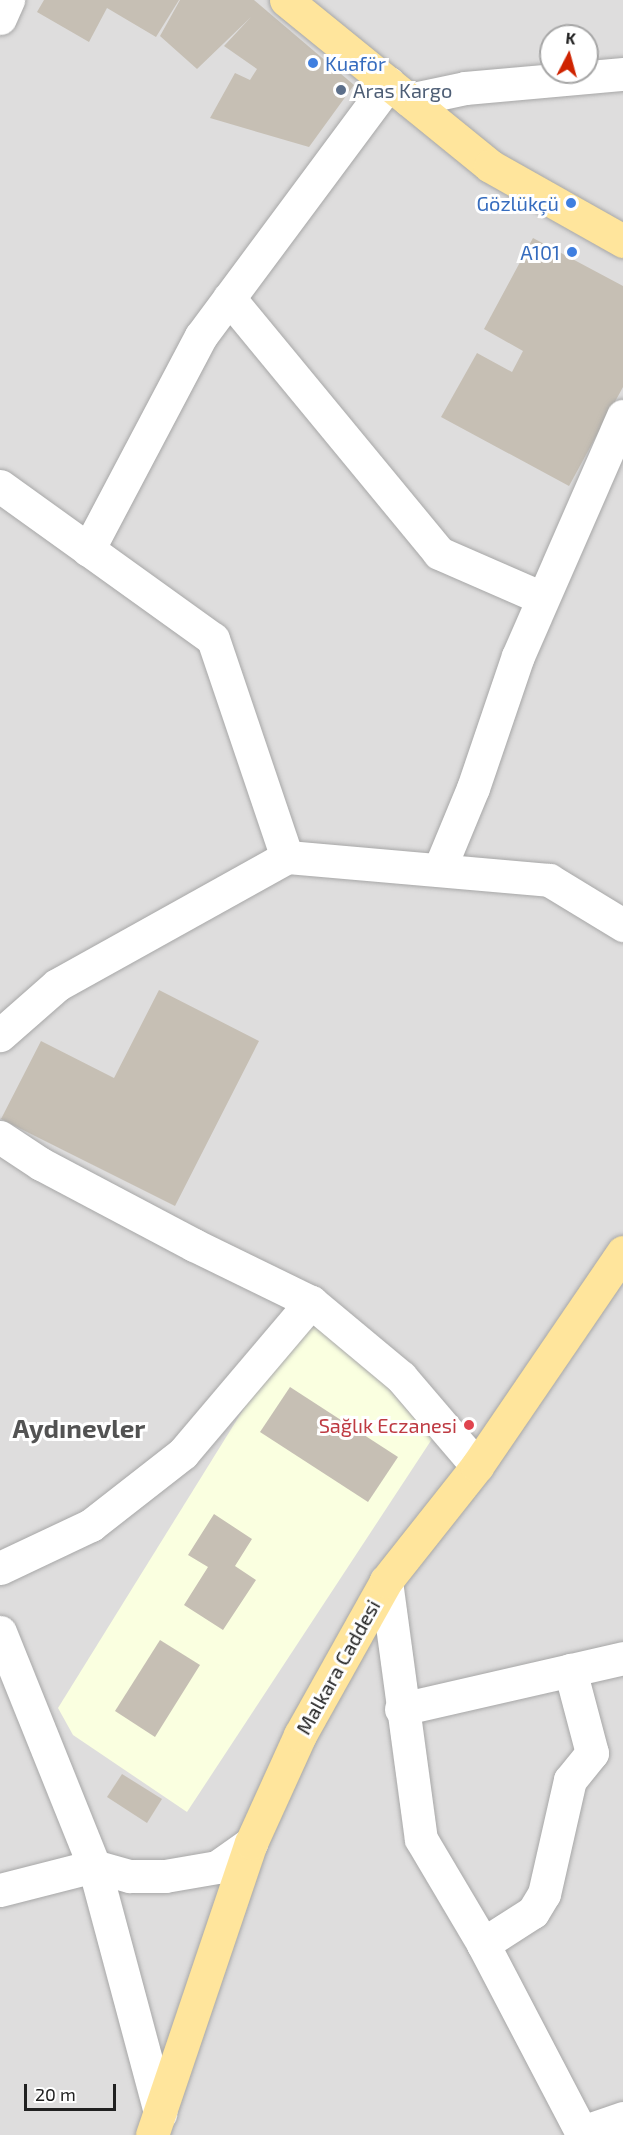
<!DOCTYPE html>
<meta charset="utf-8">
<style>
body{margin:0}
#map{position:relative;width:623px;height:2135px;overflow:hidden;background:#f1efe5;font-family:"Exo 2",sans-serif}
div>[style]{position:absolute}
.residential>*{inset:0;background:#dedddd}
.education>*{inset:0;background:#faffe0}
.building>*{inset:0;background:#c6bfb4}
.roads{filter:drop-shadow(0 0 2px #a7a7a7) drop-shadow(0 0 2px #a7a7a7)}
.minor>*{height:33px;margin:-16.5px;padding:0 16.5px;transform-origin:16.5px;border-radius:16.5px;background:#fff}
.major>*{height:33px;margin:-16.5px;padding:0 16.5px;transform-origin:16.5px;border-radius:16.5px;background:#ffe59c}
.dots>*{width:16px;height:16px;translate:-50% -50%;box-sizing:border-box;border:3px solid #fff;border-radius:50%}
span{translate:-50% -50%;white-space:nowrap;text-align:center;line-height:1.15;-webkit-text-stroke:6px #fff;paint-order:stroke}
.shop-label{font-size:20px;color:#366cbe}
.left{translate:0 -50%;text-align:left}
.right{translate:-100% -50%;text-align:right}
.service-label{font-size:20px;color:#4e5e75}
.health-label{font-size:20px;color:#be3a42}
.street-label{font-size:20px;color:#202020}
.district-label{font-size:26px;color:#535353;font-weight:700}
.north{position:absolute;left:539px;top:24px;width:60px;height:60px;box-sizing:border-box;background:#fff;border:2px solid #a6a6a6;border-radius:50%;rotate:6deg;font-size:16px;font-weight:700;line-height:24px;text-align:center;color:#202020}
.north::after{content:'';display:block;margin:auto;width:21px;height:27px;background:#cf2300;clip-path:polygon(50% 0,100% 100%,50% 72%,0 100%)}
.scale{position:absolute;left:24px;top:2084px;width:92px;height:27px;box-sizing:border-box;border:3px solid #202020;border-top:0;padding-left:8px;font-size:18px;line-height:21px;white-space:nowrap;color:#202020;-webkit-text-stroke:4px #fff;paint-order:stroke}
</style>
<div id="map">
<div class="residential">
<i style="clip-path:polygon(evenodd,0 0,623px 0,623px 2135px,0 2135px,0 0,551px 36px,587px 36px,587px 72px,551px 72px,551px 36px)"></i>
</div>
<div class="education">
<i style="clip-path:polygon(300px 1318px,349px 1343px,432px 1439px,187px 1812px,73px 1735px,58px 1708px)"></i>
</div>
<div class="building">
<i style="clip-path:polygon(44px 0,179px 0,156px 37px,107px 8px,89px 42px,37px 12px)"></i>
<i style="clip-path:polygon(180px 0,254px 0,354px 85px,309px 147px,210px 118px,235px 73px,250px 80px,257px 69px,224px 46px,251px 17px,197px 69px,160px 36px)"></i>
<i style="clip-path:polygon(533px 238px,623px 286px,623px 387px,569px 486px,441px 417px,477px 353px,512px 372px,523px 351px,484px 329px)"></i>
<i style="clip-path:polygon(159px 990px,259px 1041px,175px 1206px,1px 1119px,41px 1041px,114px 1078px)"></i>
<i style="clip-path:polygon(290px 1387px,398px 1457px,368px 1502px,260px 1432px)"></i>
<i style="clip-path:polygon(214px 1514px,252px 1539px,235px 1566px,256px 1580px,223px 1630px,184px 1605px,208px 1567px,188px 1555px)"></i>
<i style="clip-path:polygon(160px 1640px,200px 1665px,155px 1737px,115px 1711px)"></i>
<i style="clip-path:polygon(122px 1774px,162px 1799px,147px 1823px,107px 1797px)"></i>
</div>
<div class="roads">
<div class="minor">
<i style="left:0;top:18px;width:20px;rotate:-66deg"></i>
<i style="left:409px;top:100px;width:57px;rotate:-12.1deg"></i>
<i style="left:465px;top:88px;width:159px;rotate:-5.1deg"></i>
<i style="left:229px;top:298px;width:330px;rotate:50.5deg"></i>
<i style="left:439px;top:553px;width:112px;rotate:23.6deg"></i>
<i style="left:0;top:486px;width:262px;rotate:35.7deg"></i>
<i style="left:213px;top:639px;width:230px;rotate:71.3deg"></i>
<i style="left:287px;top:857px;width:263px;rotate:150.9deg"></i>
<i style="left:57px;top:985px;width:76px;rotate:138.7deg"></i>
<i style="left:88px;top:550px;width:242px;rotate:-62.2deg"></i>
<i style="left:201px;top:336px;width:315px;rotate:-53.4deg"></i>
<i style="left:287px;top:857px;width:263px;rotate:5deg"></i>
<i style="left:549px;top:880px;width:87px;rotate:31.3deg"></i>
<i style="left:439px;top:870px;width:89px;rotate:-67.5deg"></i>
<i style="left:473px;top:788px;width:139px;rotate:-71.2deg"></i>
<i style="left:518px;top:656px;width:262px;rotate:-66.4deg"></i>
<i style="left:0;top:1137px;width:49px;rotate:33.4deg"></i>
<i style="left:41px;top:1164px;width:173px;rotate:27.9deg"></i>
<i style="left:194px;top:1245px;width:130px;rotate:26deg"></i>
<i style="left:311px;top:1302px;width:117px;rotate:39.8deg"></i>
<i style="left:401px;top:1377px;width:117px;rotate:49.5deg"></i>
<i style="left:0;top:1568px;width:101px;rotate:-25.3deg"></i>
<i style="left:91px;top:1525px;width:117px;rotate:-38deg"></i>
<i style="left:183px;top:1453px;width:198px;rotate:-49.7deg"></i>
<i style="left:386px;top:1581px;width:260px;rotate:82.3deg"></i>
<i style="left:421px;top:1839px;width:122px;rotate:59.4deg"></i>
<i style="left:483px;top:1944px;width:216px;rotate:62.4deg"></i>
<i style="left:0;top:1632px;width:252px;rotate:68.1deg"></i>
<i style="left:94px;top:1866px;width:256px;rotate:75deg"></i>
<i style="left:401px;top:1709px;width:228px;rotate:-12.9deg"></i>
<i style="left:0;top:1890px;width:97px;rotate:-14.3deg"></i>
<i style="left:94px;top:1866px;width:37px;rotate:16deg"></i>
<i style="left:130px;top:1876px;width:35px"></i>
<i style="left:165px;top:1876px;width:53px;rotate:-9.8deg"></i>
<i style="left:217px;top:1867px;width:42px;rotate:-35.2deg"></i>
<i style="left:483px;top:1944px;width:59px;rotate:-32.6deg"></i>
<i style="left:533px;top:1912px;width:21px;rotate:-59deg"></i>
<i style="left:544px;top:1894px;width:117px;rotate:-77.2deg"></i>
<i style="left:570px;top:1780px;width:35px;rotate:-51deg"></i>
<i style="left:592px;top:1753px;width:86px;rotate:-104.8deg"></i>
<i style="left:582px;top:2132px;width:43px;rotate:-18.9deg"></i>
</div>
<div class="major">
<i style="left:286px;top:0;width:263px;rotate:39.1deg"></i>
<i style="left:490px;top:166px;width:153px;rotate:29.4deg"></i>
<i style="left:152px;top:2135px;width:308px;rotate:-71.3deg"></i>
<i style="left:251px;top:1843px;width:119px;rotate:-65.6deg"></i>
<i style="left:300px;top:1735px;width:176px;rotate:-60.8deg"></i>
<i style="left:386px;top:1581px;width:147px;rotate:-51.6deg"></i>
<i style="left:477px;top:1466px;width:259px;rotate:-55.7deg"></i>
</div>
</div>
<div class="dots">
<i style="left:313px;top:63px;background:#3f7fe0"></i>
<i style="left:341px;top:90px;background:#5c6f8a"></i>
<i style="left:571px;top:203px;background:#3f7fe0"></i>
<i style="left:572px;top:252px;background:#3f7fe0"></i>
<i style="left:469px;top:1425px;background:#e0444e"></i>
</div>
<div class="shop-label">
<span class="left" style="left:325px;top:63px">Kuaför</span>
<span class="right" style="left:559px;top:203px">Gözlükçü</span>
<span class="right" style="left:560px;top:252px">A101</span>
</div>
<div class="service-label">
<span class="left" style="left:353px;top:90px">Aras Kargo</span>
</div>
<div class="health-label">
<span class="right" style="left:457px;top:1425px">Sağlık Eczanesi</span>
</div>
<div class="street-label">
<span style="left:338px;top:1667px;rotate:-61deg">Malkara Caddesi</span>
</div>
<div class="district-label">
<span style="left:79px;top:1428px">Aydınevler</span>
</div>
<div class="north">K</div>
<div class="scale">20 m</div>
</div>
